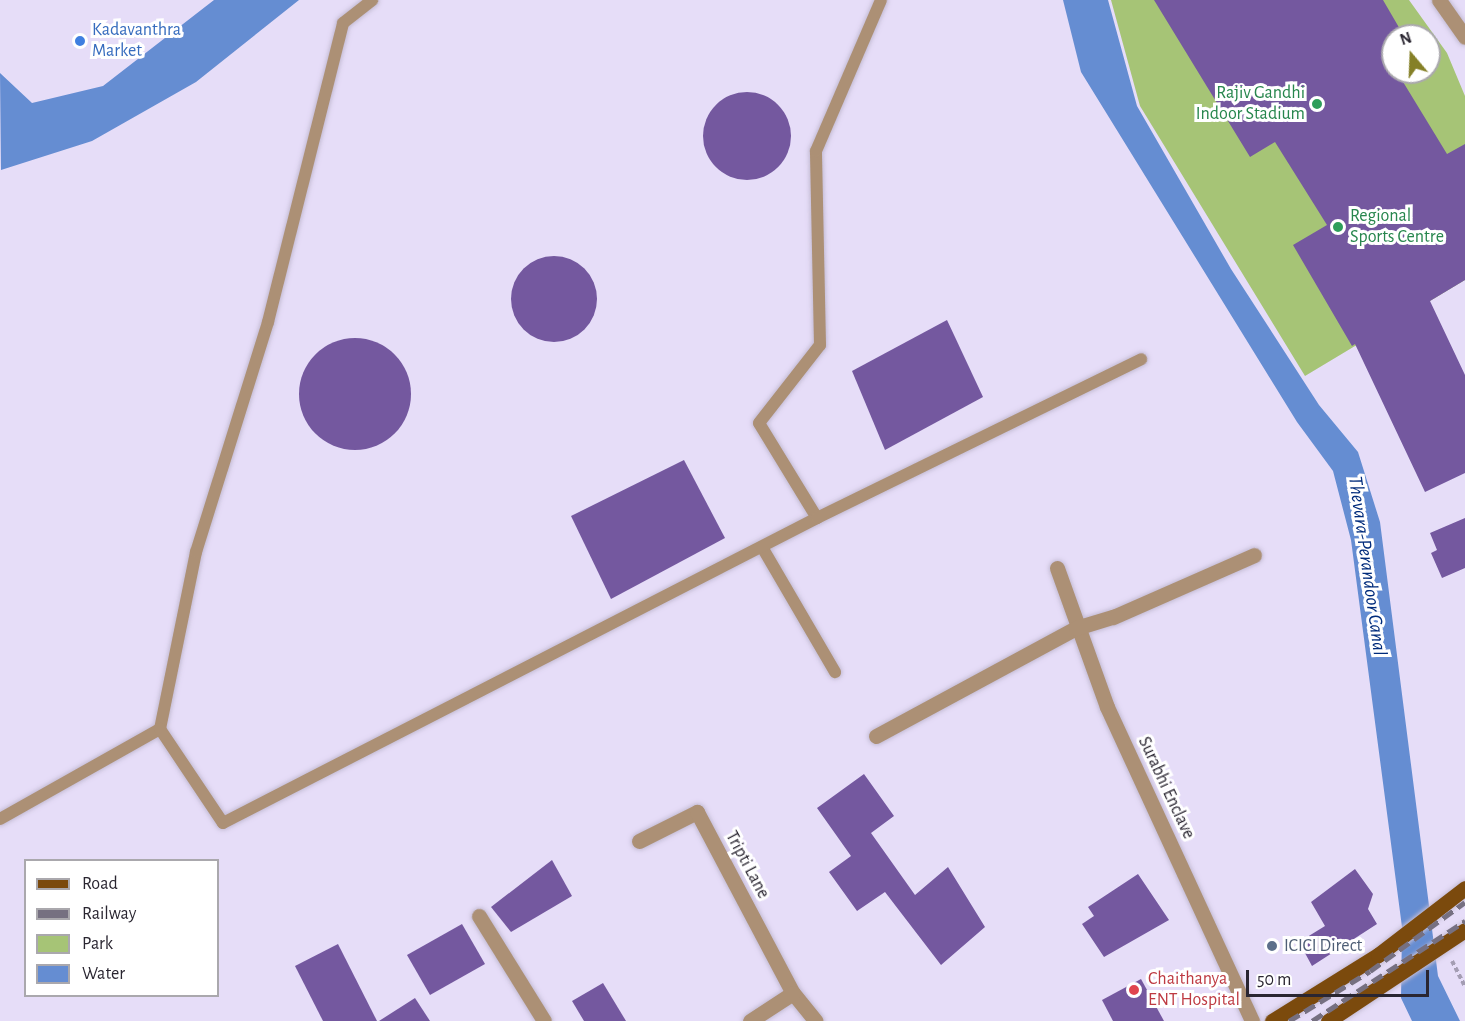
<!DOCTYPE html>
<style>
body{margin:0}
#map{position:relative;width:1465px;height:1021px;overflow:hidden;background:#e6ddf8;font-family:"Alegreya Sans",sans-serif}
div>[style]{position:absolute}
.green>*{inset:0;background:#a6c476}
.water>*{inset:0;background:#658dd2}
.building>*{inset:0;background:#74589f}
.round{border-radius:50%}
.path>*{height:4px;margin-top:-2px;transform-origin:0;background:repeating-linear-gradient(90deg,#a49db3 0 4.5px,transparent 0 7.5px)}
.roads{filter:drop-shadow(0 0 2px #c4bcd4) drop-shadow(0 0 2px #c4bcd4)}
.service>*{height:12px;margin:-6px;padding:0 6px;transform-origin:6px;border-radius:6px;background:#ac9075}
.minor>*{height:15px;margin:-7.5px;padding:0 7.5px;transform-origin:7.5px;border-radius:7.5px;background:#ac9075}
.tertiary>*{height:15px;margin:-7.5px;padding:0 7.5px;transform-origin:7.5px;border-radius:7.5px;background:#ac9075}
.primary>*{height:15px;margin:-7.5px;padding:0 7.5px;transform-origin:7.5px;border-radius:7.5px;background:#7b4a0d}
.rail>*{height:4.5px;margin-top:-2.25px;transform-origin:0;background:repeating-linear-gradient(90deg,#767081 0 12px,transparent 0 18px)}
.dots>*{width:16px;height:16px;translate:-50% -50%;box-sizing:border-box;border:3px solid #fff;border-radius:50%}
span{translate:-50% -50%;white-space:nowrap;text-align:center;line-height:1.15;-webkit-text-stroke:6px #fff;paint-order:stroke}
.shop-label{font-size:18px;color:#366cbe}
.left{translate:0 -50%;text-align:left}
.leisure-label{font-size:18px;color:#27864d}
.right{translate:-100% -50%;text-align:right}
.street-label{font-size:18px;color:#2a2631}
.service-label{font-size:18px;color:#4e5e75}
.health-label{font-size:18px;color:#be3a42}
.water-label{font-size:20px;color:#002b7b;font-style:italic}
.legend{position:absolute;left:24px;top:859px;width:195px;height:138px;box-sizing:border-box;background:#fff;border:2px solid #aaa8ad;margin:0;padding:8px 10px;list-style:none;font-size:18px;color:#2a2631}
.legend li{display:flex;align-items:center;gap:12px;height:30px}
.legend b{width:30px;border:2px solid #aaa8ad}
.north{position:absolute;left:1381px;top:24px;width:60px;height:60px;box-sizing:border-box;background:#fff;border:2px solid #aaa8ad;border-radius:50%;rotate:341deg;font-size:16px;font-weight:700;line-height:24px;text-align:center;color:#2a2631}
.north::after{content:'';display:block;margin:auto;width:21px;height:27px;background:#858027;clip-path:polygon(50% 0,100% 100%,50% 72%,0 100%)}
.scale{position:absolute;left:1246px;top:970px;width:183px;height:27px;box-sizing:border-box;border:3px solid #2a2631;border-top:0;padding-left:8px;font-size:18px;line-height:21px;white-space:nowrap;color:#2a2631;-webkit-text-stroke:4px #fff;paint-order:stroke}
</style>
<div id="map">
<div class="green">
<i style="clip-path:polygon(evenodd,1111px 0,1409px 0,1447px 53px,1465px 96px,1465px 280px,1305px 376px,1140px 106px,1111px 0,1393px 36px,1429px 36px,1429px 72px,1393px 72px,1393px 36px)"></i>
</div>
<div class="water">
<i style="clip-path:polygon(214px 0,299px 0,196px 82px,92px 141px,1px 170px,0 73px,32px 103px,103px 86px)"></i>
<i style="clip-path:polygon(1063px 0,1108px 0,1137px 106px,1231px 269px,1319px 405px,1358px 452px,1380px 522px,1438px 976px,1460px 1021px,1412px 1021px,1401px 998px,1402px 927px,1351px 540px,1333px 471px,1297px 422px,1081px 72px)"></i>
</div>
<div class="building">
<i style="clip-path:polygon(1154px 0,1383px 0,1404px 36px,1393px 36px,1393px 72px,1397px 72px,1447px 154px,1465px 144px,1465px 280px,1430px 301px,1465px 375px,1465px 473px,1425px 492px,1355px 344px,1352px 346px,1293px 245px,1327px 225px,1275px 142px,1250px 157px)"></i>
<i class="round" style="left:703px;top:92px;width:88px;height:88px"></i>
<i class="round" style="left:511px;top:256px;width:86px;height:86px"></i>
<i style="clip-path:polygon(947px 320px,983px 397px,885px 450px,852px 371px)"></i>
<i class="round" style="left:299px;top:338px;width:112px;height:112px"></i>
<i style="clip-path:polygon(684px 460px,725px 538px,611px 599px,571px 516px)"></i>
<i style="clip-path:polygon(1465px 518px,1465px 568px,1442px 578px,1431px 553px,1437px 550px,1430px 533px)"></i>
<i style="clip-path:polygon(864px 774px,894px 816px,871px 833px,915px 895px,948px 867px,985px 927px,941px 965px,885px 892px,857px 911px,829px 872px,851px 856px,817px 808px)"></i>
<i style="clip-path:polygon(552px 860px,572px 896px,511px 932px,491px 907px)"></i>
<i style="clip-path:polygon(1355px 869px,1373px 894px,1368px 909px,1377px 924px,1312px 966px,1299px 942px,1325px 926px,1311px 902px)"></i>
<i style="clip-path:polygon(1138px 874px,1169px 920px,1104px 957px,1082px 924px,1094px 916px,1088px 907px)"></i>
<i style="clip-path:polygon(462px 924px,485px 964px,430px 995px,407px 955px)"></i>
<i style="clip-path:polygon(338px 944px,377px 1021px,323px 1021px,295px 966px)"></i>
<i style="clip-path:polygon(1141px 979px,1164px 1021px,1113px 1021px,1102px 1000px)"></i>
<i style="clip-path:polygon(603px 983px,626px 1021px,584px 1021px,572px 1001px)"></i>
<i style="clip-path:polygon(415px 998px,430px 1021px,379px 1021px)"></i>
</div>
<div class="path">
<i style="left:1452px;top:961px;width:29px;rotate:63deg"></i>
</div>
<div class="roads">
<div class="service">
<i style="left:817px;top:518px;width:111px;rotate:-121.4deg"></i>
<i style="left:759px;top:423px;width:99px;rotate:-52deg"></i>
<i style="left:820px;top:345px;width:194px;rotate:-91.2deg"></i>
<i style="left:816px;top:151px;width:164px;rotate:-66.7deg"></i>
<i style="left:762px;top:547px;width:145px;rotate:59.7deg"></i>
<i style="left:160px;top:729px;width:181px;rotate:-78.5deg"></i>
<i style="left:196px;top:552px;width:241px;rotate:-72.6deg"></i>
<i style="left:268px;top:322px;width:308px;rotate:-75.9deg"></i>
<i style="left:343px;top:23px;width:37px;rotate:-38deg"></i>
<i style="left:0;top:819px;width:184px;rotate:-29.4deg"></i>
<i style="left:160px;top:729px;width:113px;rotate:56.2deg"></i>
<i style="left:223px;top:823px;width:668px;rotate:-27.18deg"></i>
<i style="left:817px;top:518px;width:361px;rotate:-26.1deg"></i>
</div>
<div class="minor">
<i style="left:1057px;top:568px;width:148px;rotate:70.2deg"></i>
<i style="left:1107px;top:707px;width:346px;rotate:65.2deg"></i>
<i style="left:876px;top:736px;width:227px;rotate:-28.4deg"></i>
<i style="left:1076px;top:628px;width:39px;rotate:-17deg"></i>
<i style="left:1113px;top:617px;width:154px;rotate:-23.7deg"></i>
<i style="left:639px;top:841px;width:65px;rotate:-26.6deg"></i>
<i style="left:697px;top:812px;width:205px;rotate:62.1deg"></i>
<i style="left:793px;top:993px;width:36px;rotate:51deg"></i>
<i style="left:479px;top:916px;width:123px;rotate:58.2deg"></i>
<i style="left:750px;top:1021px;width:51px;rotate:-33.1deg"></i>
</div>
<div class="tertiary">
<i style="left:1439px;top:0;width:45px;rotate:54.9deg"></i>
</div>
<div class="primary">
<i style="left:1272px;top:1021px;width:125px;rotate:-31.9deg"></i>
<i style="left:1378px;top:955px;width:110px;rotate:-37.6deg"></i>
<i style="left:1328px;top:1021px;width:164px;rotate:-33.6deg"></i>
</div>
</div>
<div class="rail">
<i style="left:1289px;top:1021px;width:95px;rotate:-31.7deg"></i>
<i style="left:1370px;top:971px;width:117px;rotate:-36deg"></i>
<i style="left:1312px;top:1021px;width:183px;rotate:-33.2deg"></i>
</div>
<div class="dots">
<i style="left:80px;top:41px;background:#3f7fe0"></i>
<i style="left:1317px;top:104px;background:#2e9e5b"></i>
<i style="left:1338px;top:227px;background:#2e9e5b"></i>
<i style="left:1272px;top:946px;background:#5c6f8a"></i>
<i style="left:1134px;top:990px;background:#e0444e"></i>
</div>
<div class="shop-label">
<span class="left" style="left:92px;top:41px">Kadavanthra<br>Market</span>
</div>
<div class="leisure-label">
<span class="right" style="left:1305px;top:104px">Rajiv Gandhi<br>Indoor Stadium</span>
<span class="left" style="left:1350px;top:227px">Regional<br>Sports Centre</span>
</div>
<div class="street-label">
<span style="left:1166px;top:788px;rotate:65deg">Surabhi Enclave</span>
<span style="left:747px;top:865px;rotate:62deg">Tripti Lane</span>
</div>
<div class="service-label">
<span class="left" style="left:1284px;top:946px">ICICI Direct</span>
</div>
<div class="health-label">
<span class="left" style="left:1148px;top:990px">Chaithanya<br>ENT Hospital</span>
</div>
<div class="water-label">
<span style="left:1367px;top:566px;rotate:82deg">Thevara-Perandoor Canal</span>
</div>
<ul class="legend">
<li><b style="height:8px;background:#7b4a0d"></b>Road</li>
<li><b style="height:8px;background:#767081"></b>Railway</li>
<li><b style="height:16px;background:#a6c476"></b>Park</li>
<li><b style="height:16px;background:#658dd2"></b>Water</li>
</ul>
<div class="north">N</div>
<div class="scale">50 m</div>
</div>
